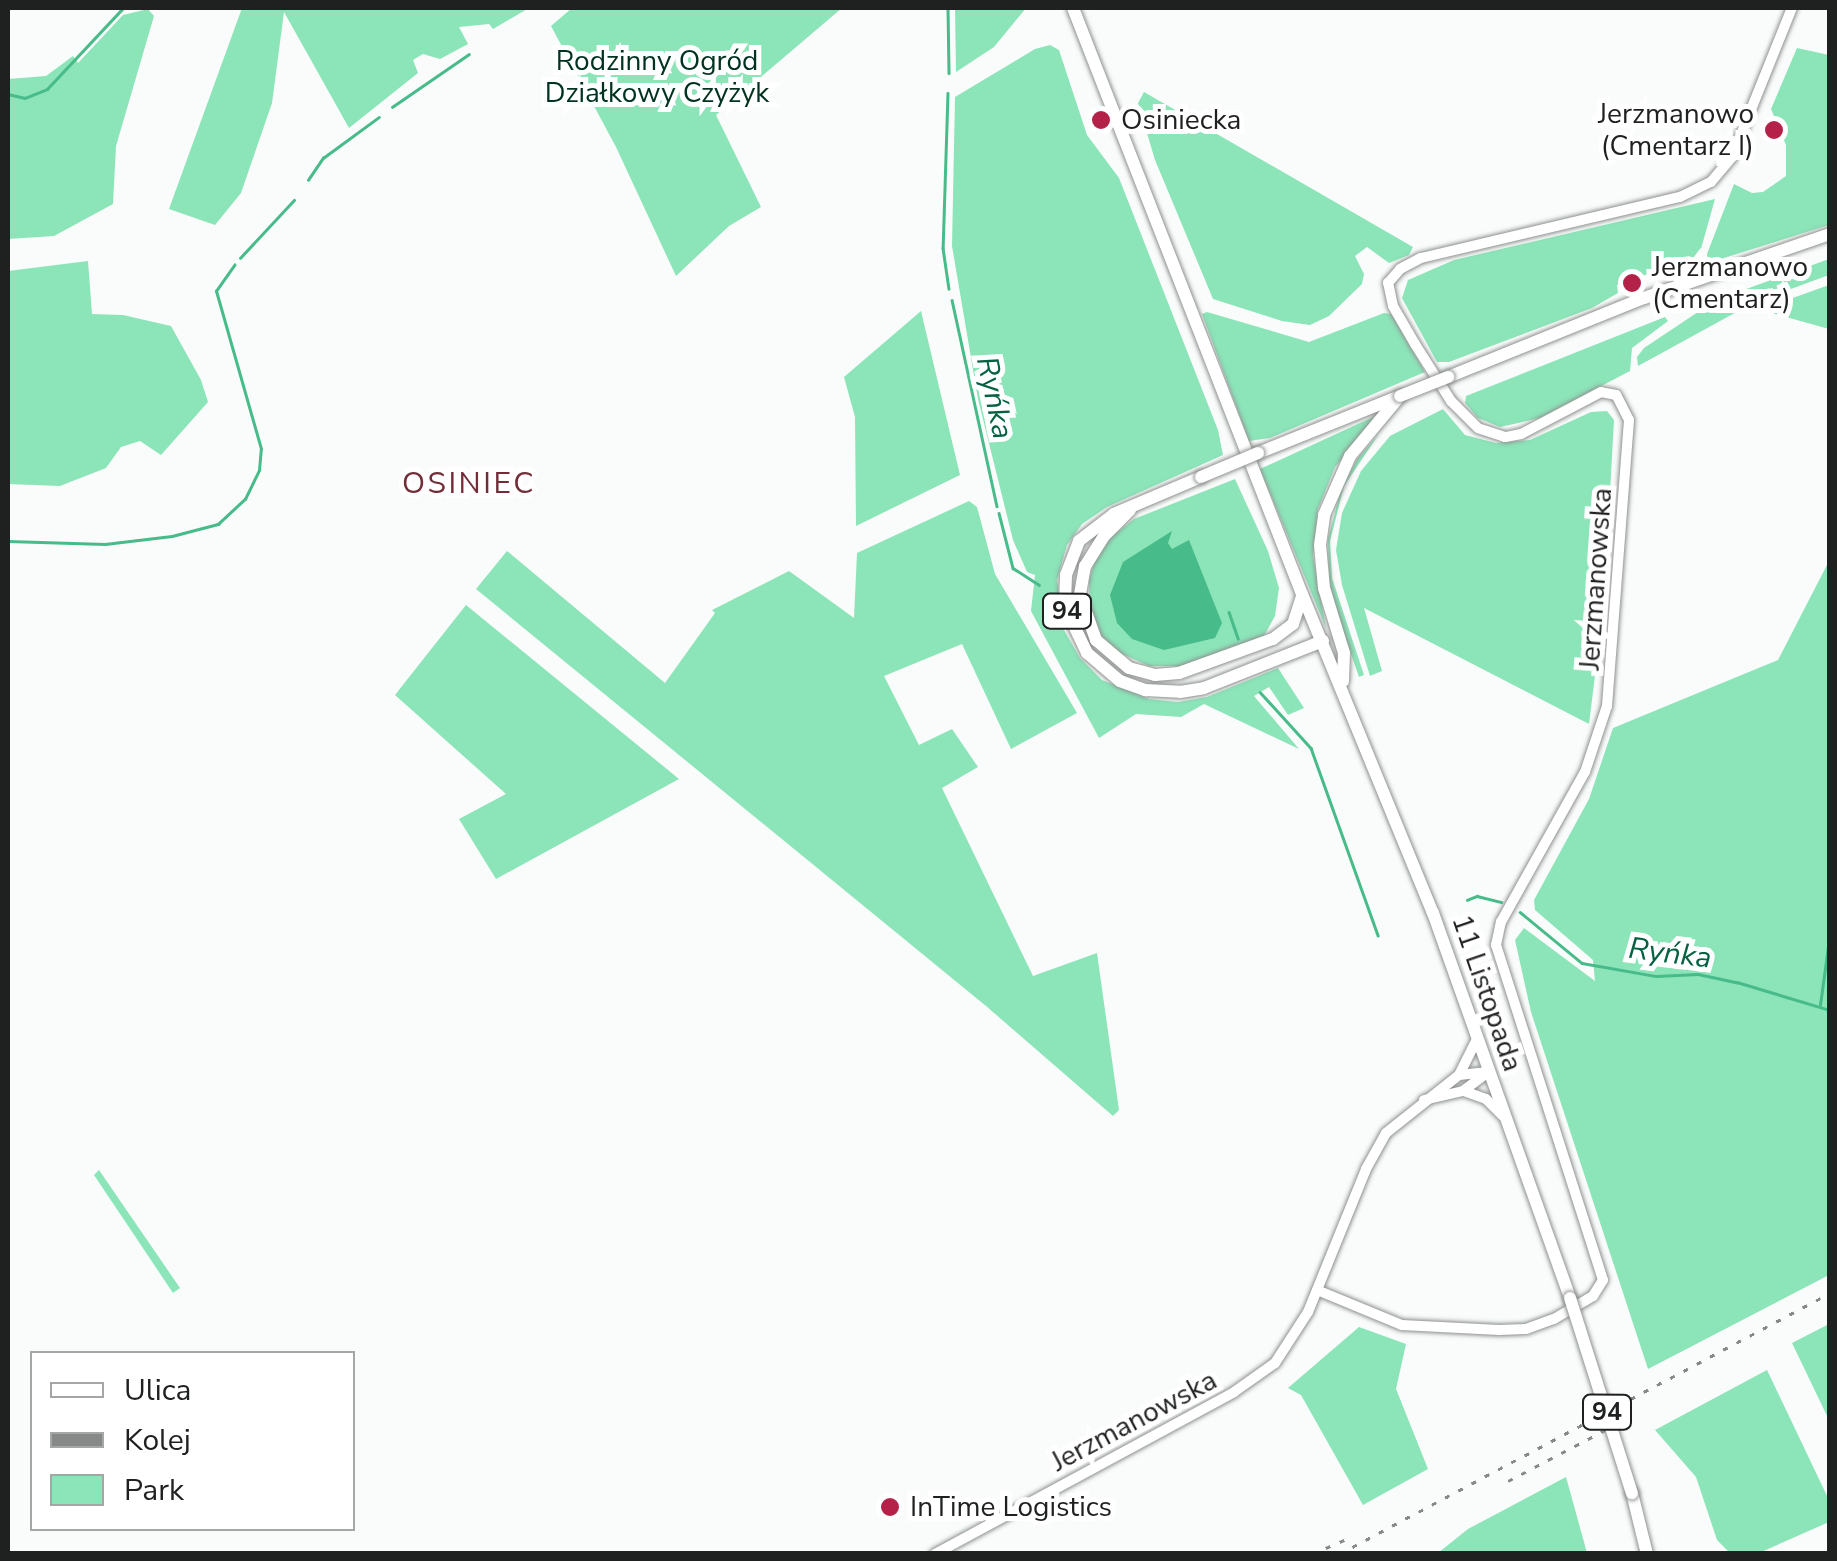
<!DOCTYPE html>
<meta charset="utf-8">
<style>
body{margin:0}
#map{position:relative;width:1837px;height:1561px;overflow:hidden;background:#f9fcfa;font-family:"Nunito Sans",sans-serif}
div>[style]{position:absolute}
.green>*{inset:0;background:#8ce4b9}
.water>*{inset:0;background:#47bb89}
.stream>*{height:2.5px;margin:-1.25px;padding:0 1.25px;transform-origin:1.25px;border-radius:1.25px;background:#47bb89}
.roads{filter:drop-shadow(0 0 2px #8e918f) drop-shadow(0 0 2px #8e918f)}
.minor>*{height:10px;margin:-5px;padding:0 5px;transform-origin:5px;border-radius:5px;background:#fff}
.major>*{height:12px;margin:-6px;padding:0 6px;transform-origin:6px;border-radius:6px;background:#fff}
.rail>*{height:2.5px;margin-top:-1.25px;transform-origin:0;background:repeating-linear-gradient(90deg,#878988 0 5px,transparent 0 15px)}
.bridges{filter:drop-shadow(0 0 2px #8e918f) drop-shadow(0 0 2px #8e918f)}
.major-bridge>*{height:12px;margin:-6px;padding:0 6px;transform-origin:6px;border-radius:6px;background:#fff}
.dots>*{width:28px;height:28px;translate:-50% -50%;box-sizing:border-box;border:5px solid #fff;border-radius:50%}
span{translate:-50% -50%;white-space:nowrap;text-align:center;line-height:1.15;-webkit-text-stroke:10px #fff;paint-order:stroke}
.shield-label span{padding:2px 8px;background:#fff;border:2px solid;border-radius:8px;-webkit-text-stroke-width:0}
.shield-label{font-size:25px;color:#1f2120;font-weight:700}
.park-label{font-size:28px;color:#00331f}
.poi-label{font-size:28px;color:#1f2120}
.right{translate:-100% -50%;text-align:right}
.left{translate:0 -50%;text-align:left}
.street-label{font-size:28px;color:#1f2120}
.water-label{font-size:30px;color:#046141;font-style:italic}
.neighbourhood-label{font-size:30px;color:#732d39;letter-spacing:2.5px}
.frame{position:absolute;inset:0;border:10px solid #1f2120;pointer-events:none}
.legend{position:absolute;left:30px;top:1351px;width:325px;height:180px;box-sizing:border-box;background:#fff;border:2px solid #a5a6a6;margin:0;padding:12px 18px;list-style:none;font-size:30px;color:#1f2120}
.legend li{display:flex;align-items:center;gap:20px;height:50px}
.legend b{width:50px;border:2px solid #a5a6a6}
</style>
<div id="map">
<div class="green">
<i style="clip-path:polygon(242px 8px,529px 8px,493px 29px,489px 24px,459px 27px,468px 44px,440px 59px,423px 54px,413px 60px,418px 73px,349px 128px,284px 12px,272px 103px,241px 193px,215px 225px,169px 209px)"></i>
<i style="clip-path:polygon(572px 8px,842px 8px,716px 115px,761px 207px,729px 226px,676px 276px,616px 147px,551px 26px)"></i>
<i style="clip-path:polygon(955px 8px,1026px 8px,994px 47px,956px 72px)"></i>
<i style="clip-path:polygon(148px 9px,154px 16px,116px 146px,113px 204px,54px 236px,8px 239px,8px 79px,46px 76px,73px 56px,78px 63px,123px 15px)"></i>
<i style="clip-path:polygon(1050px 45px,1059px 50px,1087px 135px,1119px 178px,1218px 430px,1223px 455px,1107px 507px,1082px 524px,1067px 545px,1057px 580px,1064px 630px,1080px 658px,1102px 680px,1149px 699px,1178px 702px,1207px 697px,1278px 668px,1304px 708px,1288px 715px,1269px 687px,1254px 696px,1299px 749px,1204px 704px,1181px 717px,1136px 714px,1099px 738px,1031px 611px,1035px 575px,1027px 572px,1013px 540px,978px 399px,952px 246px,955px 97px,1035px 49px)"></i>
<i style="clip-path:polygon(1797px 48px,1829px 55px,1829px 225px,1708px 263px,1707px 254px,1734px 184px,1752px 193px,1763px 192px,1786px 176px,1786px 145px,1771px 109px)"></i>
<i style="clip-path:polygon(1144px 92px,1413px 247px,1409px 255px,1389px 263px,1367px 247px,1355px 256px,1364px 274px,1362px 284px,1329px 316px,1310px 325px,1282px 321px,1213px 299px,1155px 160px,1138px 103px)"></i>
<i style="clip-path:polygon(1715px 199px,1699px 256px,1617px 285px,1618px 293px,1592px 308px,1449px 362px,1437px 362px,1402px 298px,1408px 280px,1454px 260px)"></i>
<i style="clip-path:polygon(1829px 259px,1829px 275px,1753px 303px,1638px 366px,1637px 357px,1644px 348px,1716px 300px)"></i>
<i style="clip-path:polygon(88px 261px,92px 314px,123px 315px,171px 326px,201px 380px,208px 402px,161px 455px,140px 441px,121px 447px,106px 468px,60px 486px,8px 484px,8px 271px)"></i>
<i style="clip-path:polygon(1829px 285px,1829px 329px,1768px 312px,1773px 305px)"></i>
<i style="clip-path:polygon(921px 311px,960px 475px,856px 526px,855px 417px,844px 377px)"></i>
<i style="clip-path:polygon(1207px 312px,1309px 342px,1384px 313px,1391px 314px,1425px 372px,1270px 438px,1249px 441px,1202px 314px)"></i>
<i style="clip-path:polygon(1665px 317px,1668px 321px,1632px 348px,1630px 371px,1540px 418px,1500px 427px,1478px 418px,1465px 403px,1466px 396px)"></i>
<i style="clip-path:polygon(1443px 409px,1465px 435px,1496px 443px,1530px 440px,1591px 412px,1607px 411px,1614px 420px,1604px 603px,1589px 724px,1364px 608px,1382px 671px,1370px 676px,1342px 585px,1336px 550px,1342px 513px,1361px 471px,1390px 436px)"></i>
<i style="clip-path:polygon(1373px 417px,1375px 420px,1335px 467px,1318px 509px,1313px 556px,1326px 628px,1260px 469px)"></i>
<i style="clip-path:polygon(1379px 434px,1344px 486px,1330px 541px,1332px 578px,1364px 675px,1359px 677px,1335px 608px,1329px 579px,1328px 539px,1341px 489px,1358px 458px)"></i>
<i style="clip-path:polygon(1235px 479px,1268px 551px,1279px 588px,1275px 616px,1264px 636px,1181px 666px,1149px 666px,1120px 653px,1102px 637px,1090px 612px,1089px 580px,1095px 560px,1110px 538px,1134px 519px)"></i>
<i style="clip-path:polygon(969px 501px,977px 507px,995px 574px,1077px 713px,1011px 749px,962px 644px,884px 676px,919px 745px,952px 729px,978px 767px,942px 788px,1033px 976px,1097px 953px,1119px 1110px,1113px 1116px,986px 1006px,476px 589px,507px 551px,665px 683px,715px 613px,712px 610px,789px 571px,854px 618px,857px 553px)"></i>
<i style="clip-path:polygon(1829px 561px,1829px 1275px,1648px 1369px,1531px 1012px,1515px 940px,1524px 928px,1595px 981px,1593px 960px,1535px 910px,1534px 900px,1589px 799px,1613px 728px,1778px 660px)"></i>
<i style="clip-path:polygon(466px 605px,679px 779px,496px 879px,459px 819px,506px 794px,395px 695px)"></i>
<i style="clip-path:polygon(99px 1170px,180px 1288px,173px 1293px,94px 1175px)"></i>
<i style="clip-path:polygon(1829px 1324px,1829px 1420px,1792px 1343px)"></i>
<i style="clip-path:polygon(1359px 1327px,1406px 1344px,1396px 1389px,1428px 1469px,1363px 1505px,1301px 1395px,1288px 1388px)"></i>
<i style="clip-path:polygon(1767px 1370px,1829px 1500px,1829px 1522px,1759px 1553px,1730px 1553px,1717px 1540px,1696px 1477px,1655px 1430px)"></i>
<i style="clip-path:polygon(1566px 1477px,1587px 1553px,1438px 1553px,1468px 1529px)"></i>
</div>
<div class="water">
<i style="clip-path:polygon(1172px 531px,1168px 543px,1172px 549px,1189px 540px,1222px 623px,1215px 638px,1164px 650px,1132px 639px,1117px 623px,1110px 595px,1123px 562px)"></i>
</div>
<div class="stream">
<i style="left:948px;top:8px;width:65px;rotate:89.1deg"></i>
<i style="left:948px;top:93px;width:155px;rotate:91.8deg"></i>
<i style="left:943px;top:248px;width:41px;rotate:81.7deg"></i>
<i style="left:8px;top:94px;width:17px;rotate:13deg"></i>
<i style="left:25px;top:98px;width:24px;rotate:-22deg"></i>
<i style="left:47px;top:89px;width:111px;rotate:-46.8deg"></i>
<i style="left:392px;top:107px;width:93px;rotate:-34.5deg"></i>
<i style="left:308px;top:180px;width:27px;rotate:-56deg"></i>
<i style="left:323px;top:158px;width:69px;rotate:-36.2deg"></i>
<i style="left:240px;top:258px;width:79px;rotate:-47deg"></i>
<i style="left:952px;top:300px;width:211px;rotate:77.7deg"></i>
<i style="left:999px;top:513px;width:57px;rotate:75.7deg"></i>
<i style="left:1013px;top:568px;width:31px;rotate:33deg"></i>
<i style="left:8px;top:541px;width:97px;rotate:1.8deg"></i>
<i style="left:105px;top:544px;width:67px;rotate:-6.8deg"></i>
<i style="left:172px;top:536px;width:48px;rotate:-14.6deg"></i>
<i style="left:218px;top:524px;width:37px;rotate:-43deg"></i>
<i style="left:245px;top:499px;width:32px;rotate:-64deg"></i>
<i style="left:259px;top:470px;width:21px;rotate:-85deg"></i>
<i style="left:261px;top:449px;width:164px;rotate:-105.9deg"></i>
<i style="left:216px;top:291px;width:32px;rotate:-55deg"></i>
<i style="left:1229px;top:612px;width:28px;rotate:71deg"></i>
<i style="left:1260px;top:692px;width:76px;rotate:47.7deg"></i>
<i style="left:1311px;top:748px;width:199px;rotate:70.3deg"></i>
<i style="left:1467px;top:900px;width:11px;rotate:-22deg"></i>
<i style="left:1477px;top:896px;width:25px;rotate:14deg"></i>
<i style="left:1520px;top:912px;width:80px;rotate:39.4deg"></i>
<i style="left:1582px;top:963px;width:75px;rotate:10deg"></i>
<i style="left:1656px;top:976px;width:42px;rotate:-2.7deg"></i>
<i style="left:1698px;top:974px;width:40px;rotate:12deg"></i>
<i style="left:1737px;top:982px;width:97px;rotate:16.8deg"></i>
<i style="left:1820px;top:1005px;width:74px;rotate:-82.2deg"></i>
</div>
<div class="roads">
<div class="minor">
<i style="left:1459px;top:1075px;width:40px;rotate:-63.4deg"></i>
<i style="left:1464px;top:1091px;width:23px;rotate:20deg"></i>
<i style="left:1486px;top:1099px;width:24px;rotate:45deg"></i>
<i style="left:1424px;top:1100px;width:40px;rotate:-13deg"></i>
<i style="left:1463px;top:1091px;width:31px;rotate:-37deg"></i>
<i style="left:1317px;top:1290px;width:92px;rotate:22.4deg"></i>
<i style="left:1402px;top:1325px;width:97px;rotate:3deg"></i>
<i style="left:1499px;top:1330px;width:27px;rotate:-2deg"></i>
<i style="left:1526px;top:1329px;width:30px;rotate:-20deg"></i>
<i style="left:1554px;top:1319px;width:45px;rotate:-30.5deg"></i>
<i style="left:1593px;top:1296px;width:19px;rotate:-58deg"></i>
<i style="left:1603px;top:1280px;width:352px;rotate:-107.7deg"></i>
<i style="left:1496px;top:945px;width:24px;rotate:-78deg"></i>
<i style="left:1501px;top:922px;width:172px;rotate:-60.8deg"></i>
<i style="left:1585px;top:772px;width:70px;rotate:-71.6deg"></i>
<i style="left:1607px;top:706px;width:287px;rotate:-85.6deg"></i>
<i style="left:1629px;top:420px;width:28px;rotate:-117deg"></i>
<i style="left:1616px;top:395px;width:15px;rotate:-169deg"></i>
<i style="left:1601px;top:392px;width:90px;rotate:152.3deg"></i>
<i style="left:1521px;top:434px;width:16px;rotate:169deg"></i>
<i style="left:1505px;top:437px;width:28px;rotate:-162deg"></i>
<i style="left:1478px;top:428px;width:38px;rotate:-135deg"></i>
<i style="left:1451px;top:401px;width:67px;rotate:-122.3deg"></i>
<i style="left:1415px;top:344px;width:44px;rotate:-120.1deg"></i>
<i style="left:1393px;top:306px;width:24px;rotate:-102deg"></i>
<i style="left:1388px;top:283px;width:18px;rotate:-49deg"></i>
<i style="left:1400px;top:269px;width:24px;rotate:-28deg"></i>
<i style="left:1421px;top:258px;width:266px;rotate:-13.3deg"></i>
<i style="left:1680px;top:197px;width:34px;rotate:-26deg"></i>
<i style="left:1711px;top:182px;width:33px;rotate:-50deg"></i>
<i style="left:1732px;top:157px;width:161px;rotate:-68.1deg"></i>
<i style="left:935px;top:1554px;width:340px;rotate:-28.4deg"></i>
<i style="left:1234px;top:1392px;width:50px;rotate:-35.3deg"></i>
<i style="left:1275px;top:1363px;width:61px;rotate:-57.1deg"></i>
<i style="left:1308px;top:1312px;width:154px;rotate:-67.9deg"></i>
<i style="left:1366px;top:1169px;width:41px;rotate:-60.9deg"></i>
<i style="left:1386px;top:1133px;width:93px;rotate:-38.5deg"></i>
<i style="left:1459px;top:1075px;width:29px;rotate:-6deg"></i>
</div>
<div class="major">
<i style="left:1073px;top:8px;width:629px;rotate:68.66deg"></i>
<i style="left:1302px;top:594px;width:345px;rotate:67.7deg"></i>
<i style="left:1433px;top:913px;width:409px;rotate:70.4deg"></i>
<i style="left:1448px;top:377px;width:211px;rotate:-22deg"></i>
<i style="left:1644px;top:298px;width:197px;rotate:-19deg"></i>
<i style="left:1258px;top:453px;width:148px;rotate:-21.9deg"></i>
<i style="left:1201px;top:477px;width:95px;rotate:157deg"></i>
<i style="left:1114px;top:514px;width:44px;rotate:142.4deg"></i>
<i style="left:1079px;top:541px;width:36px;rotate:111deg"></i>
<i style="left:1066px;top:575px;width:32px;rotate:92deg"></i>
<i style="left:1065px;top:607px;width:51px;rotate:64.4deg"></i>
<i style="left:1087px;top:653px;width:43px;rotate:40.3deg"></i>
<i style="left:1120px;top:681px;width:27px;rotate:20deg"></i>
<i style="left:1145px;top:690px;width:35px;rotate:3deg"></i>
<i style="left:1180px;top:692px;width:24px;rotate:-9deg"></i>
<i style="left:1204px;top:688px;width:128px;rotate:-21.6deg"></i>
<i style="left:1130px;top:510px;width:37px;rotate:135deg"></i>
<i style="left:1104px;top:536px;width:36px;rotate:122deg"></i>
<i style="left:1085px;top:566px;width:29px;rotate:100deg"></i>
<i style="left:1080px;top:595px;width:48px;rotate:70.4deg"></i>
<i style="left:1096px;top:640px;width:43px;rotate:40.3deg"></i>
<i style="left:1129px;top:668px;width:27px;rotate:15deg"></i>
<i style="left:1155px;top:675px;width:24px;rotate:-5deg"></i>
<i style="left:1179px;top:673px;width:100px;rotate:-19.9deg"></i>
<i style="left:1273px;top:639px;width:25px;rotate:-37deg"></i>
<i style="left:1293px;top:624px;width:29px;rotate:-72deg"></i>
<i style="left:1343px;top:681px;width:28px;rotate:-88deg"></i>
<i style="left:1344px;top:653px;width:68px;rotate:-107.1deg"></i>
<i style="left:1324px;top:588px;width:43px;rotate:-95.3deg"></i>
<i style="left:1320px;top:545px;width:30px;rotate:-82deg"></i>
<i style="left:1324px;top:515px;width:64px;rotate:-66.2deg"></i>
<i style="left:1350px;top:456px;width:78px;rotate:-50.2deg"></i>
<i style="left:1632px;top:1493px;width:63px;rotate:76.2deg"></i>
</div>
</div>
<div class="rail">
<i style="left:1508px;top:1481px;width:110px;rotate:-27.7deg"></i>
<i style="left:1312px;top:1554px;width:43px;rotate:-23.6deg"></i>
<i style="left:1339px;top:1554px;width:556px;rotate:-27.99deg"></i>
</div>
<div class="bridges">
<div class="major-bridge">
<i style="left:1400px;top:396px;width:52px;rotate:-21.6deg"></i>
<i style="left:1201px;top:477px;width:62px;rotate:-22.8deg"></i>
<i style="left:1570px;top:1298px;width:205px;rotate:72.4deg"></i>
</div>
</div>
<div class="dots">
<i style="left:1101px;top:120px;background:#b42249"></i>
<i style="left:1774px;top:130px;background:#b42249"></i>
<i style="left:1632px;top:283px;background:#b42249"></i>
<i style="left:890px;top:1507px;background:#b42249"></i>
</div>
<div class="shield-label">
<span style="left:1067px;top:611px">94</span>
<span style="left:1607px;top:1412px">94</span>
</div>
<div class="park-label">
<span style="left:657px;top:77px">Rodzinny Ogród<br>Działkowy Czyżyk</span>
</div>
<div class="poi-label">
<span class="right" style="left:1754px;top:130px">Jerzmanowo<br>(Cmentarz I)</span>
<span class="left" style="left:1121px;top:120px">Osiniecka</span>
<span class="left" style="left:1652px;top:283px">Jerzmanowo<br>(Cmentarz)</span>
<span class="left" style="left:910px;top:1507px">InTime Logistics</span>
</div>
<div class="street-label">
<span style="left:1596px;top:579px;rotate:-86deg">Jerzmanowska</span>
<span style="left:1487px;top:993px;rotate:71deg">11 Listopada</span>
<span style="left:1134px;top:1421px;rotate:-28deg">Jerzmanowska</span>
</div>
<div class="water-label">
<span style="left:994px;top:398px;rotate:78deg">Ryńka</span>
<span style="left:1670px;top:954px;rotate:7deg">Ryńka</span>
</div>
<div class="neighbourhood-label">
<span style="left:469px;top:484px">OSINIEC</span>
</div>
<div class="frame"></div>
<ul class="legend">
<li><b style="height:12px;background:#fff"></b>Ulica</li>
<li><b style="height:12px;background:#878988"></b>Kolej</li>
<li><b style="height:28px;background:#8ce4b9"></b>Park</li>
</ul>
</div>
